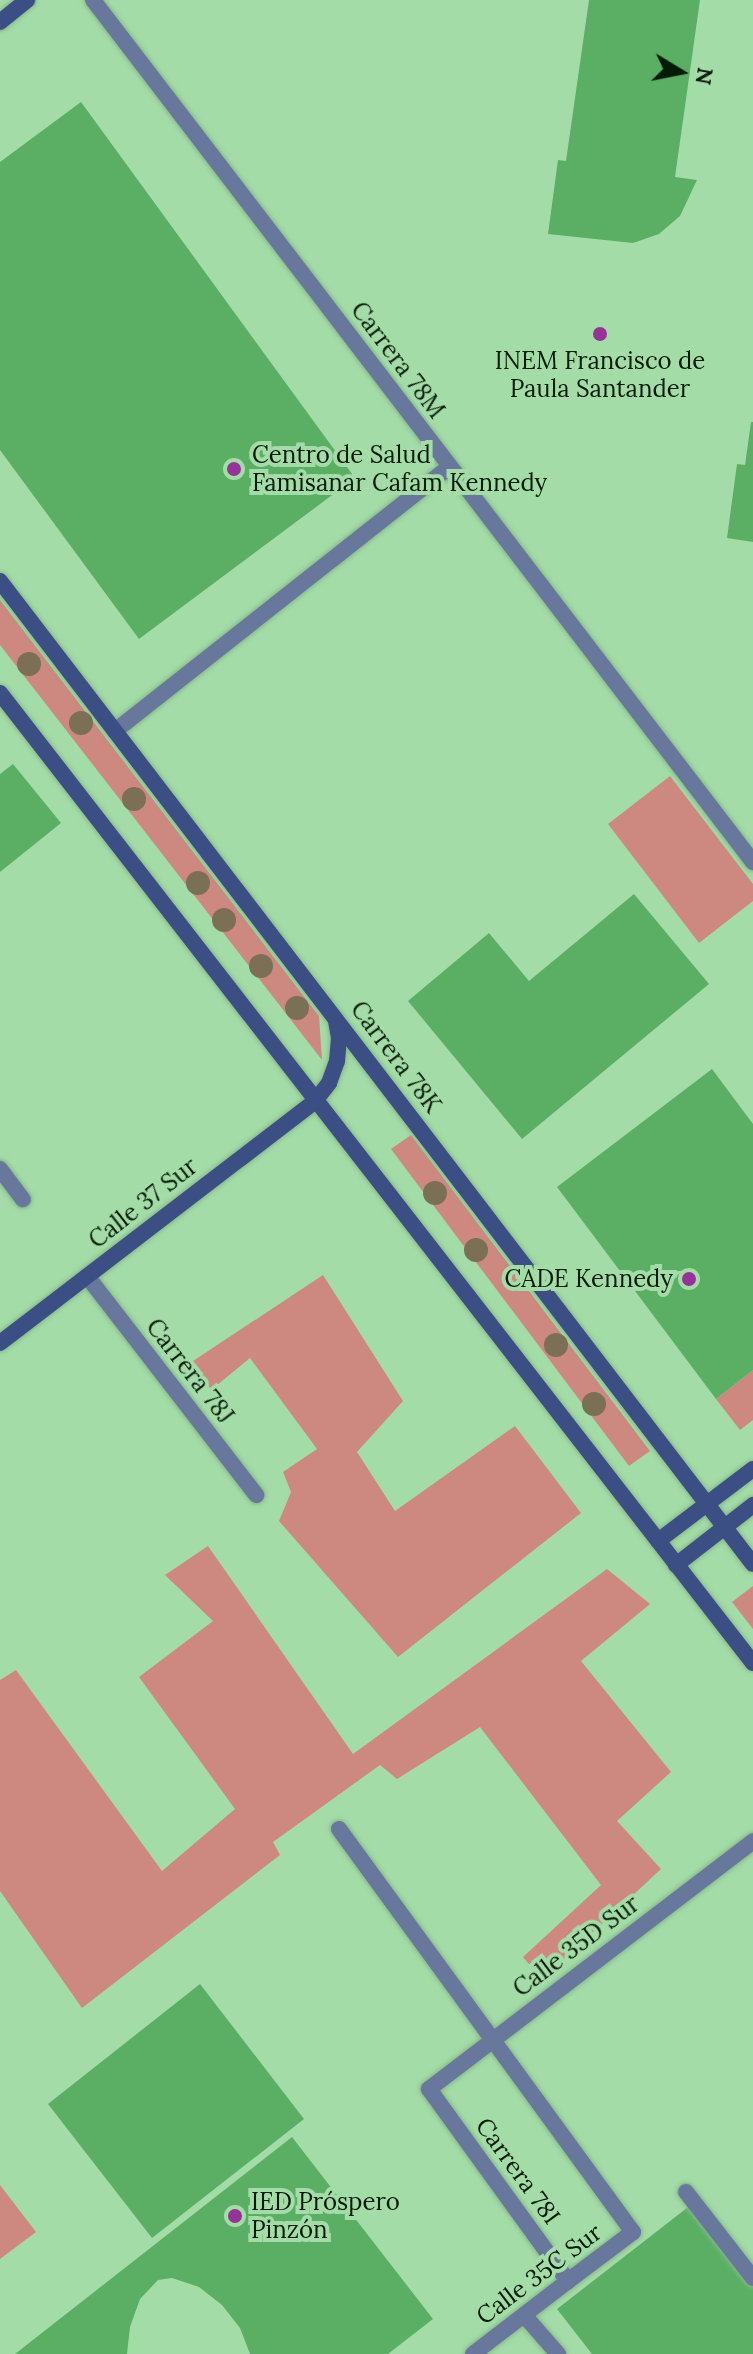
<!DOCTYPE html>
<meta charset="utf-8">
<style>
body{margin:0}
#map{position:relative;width:753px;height:2354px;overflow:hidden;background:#a4dca8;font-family:Lora,serif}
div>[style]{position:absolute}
.green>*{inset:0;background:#cd8880}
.building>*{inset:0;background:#5baf65}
.roads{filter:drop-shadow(0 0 2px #87b98b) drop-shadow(0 0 2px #87b98b)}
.lane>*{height:16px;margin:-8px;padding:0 8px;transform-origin:8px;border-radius:8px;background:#68789d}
.street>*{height:16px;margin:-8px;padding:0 8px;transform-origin:8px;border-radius:8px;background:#68789d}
.secondary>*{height:16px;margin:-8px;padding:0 8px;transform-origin:8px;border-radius:8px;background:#3b4f85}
.trees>*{width:24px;height:24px;margin:-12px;border-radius:50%;background:#7b6f56}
.dots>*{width:22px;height:22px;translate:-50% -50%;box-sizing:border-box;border:4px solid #a4dca8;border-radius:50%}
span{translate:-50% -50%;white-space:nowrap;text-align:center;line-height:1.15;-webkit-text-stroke:8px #a4dca8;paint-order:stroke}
.street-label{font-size:24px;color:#051a07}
.poi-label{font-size:24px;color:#051a07}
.left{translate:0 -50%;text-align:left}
.right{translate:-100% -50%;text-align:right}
.north{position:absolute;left:641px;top:32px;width:80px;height:80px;-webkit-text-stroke:6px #a4dca8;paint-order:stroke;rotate:100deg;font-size:22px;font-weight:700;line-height:32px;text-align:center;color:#051a07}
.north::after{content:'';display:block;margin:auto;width:28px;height:36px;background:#051a07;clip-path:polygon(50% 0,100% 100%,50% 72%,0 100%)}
</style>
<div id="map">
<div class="green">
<i style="clip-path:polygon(0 600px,319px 1016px,322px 1060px,0 645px)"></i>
<i style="clip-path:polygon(670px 776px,753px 884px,753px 901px,699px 943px,608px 824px)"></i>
<i style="clip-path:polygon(411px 1135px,650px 1451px,629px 1466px,391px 1149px)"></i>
<i style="clip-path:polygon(323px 1275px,403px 1401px,357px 1452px,395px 1511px,515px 1426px,581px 1513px,398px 1657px,279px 1521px,291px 1492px,283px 1472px,317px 1449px,250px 1358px,211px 1390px,193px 1361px)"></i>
<i style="clip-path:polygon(753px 1370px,753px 1420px,740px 1430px,716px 1399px)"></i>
<i style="clip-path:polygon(208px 1546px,353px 1754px,607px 1569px,650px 1604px,581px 1661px,671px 1772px,617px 1821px,661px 1869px,542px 1980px,523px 1957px,601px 1885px,480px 1727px,397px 1779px,380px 1765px,273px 1842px,280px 1855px,82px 2008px,0 1891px,0 1680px,16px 1670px,162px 1871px,235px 1809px,139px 1677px,213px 1621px,165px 1575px)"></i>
<i style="clip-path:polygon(753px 1586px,753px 1629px,732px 1602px)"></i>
<i style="clip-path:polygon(0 2185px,36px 2232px,0 2259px)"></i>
</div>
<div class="building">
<i style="clip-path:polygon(589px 0,700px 0,675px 177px,697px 180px,680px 216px,659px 234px,633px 243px,548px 234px,558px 160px,566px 161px)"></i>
<i style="clip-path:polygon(81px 102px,355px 478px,139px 639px,0 450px,0 162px)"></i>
<i style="clip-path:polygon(751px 422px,753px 422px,753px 542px,727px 538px,737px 464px,745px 465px)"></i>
<i style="clip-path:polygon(13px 764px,61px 823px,0 872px,0 774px)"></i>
<i style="clip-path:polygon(634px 894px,709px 984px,522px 1139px,408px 1001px,489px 933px,529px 981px)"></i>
<i style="clip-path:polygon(712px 1069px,753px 1124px,753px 1370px,716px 1399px,557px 1187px)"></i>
<i style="clip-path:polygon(200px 1984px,304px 2119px,152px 2238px,48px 2104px)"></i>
<i style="clip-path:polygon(292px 2137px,433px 2319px,388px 2354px,250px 2354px,240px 2328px,222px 2305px,199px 2287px,172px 2278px,158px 2280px,140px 2299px,130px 2327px,127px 2354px,15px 2354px)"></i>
<i style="clip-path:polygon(692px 2204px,753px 2284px,753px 2354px,592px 2354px,557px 2309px)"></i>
</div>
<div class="roads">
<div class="lane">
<i style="left:115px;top:731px;width:427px;rotate:-38.3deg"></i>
<i style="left:339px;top:1829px;width:499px;rotate:53.9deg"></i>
<i style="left:633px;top:2232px;width:81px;rotate:143deg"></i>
<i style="left:686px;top:2192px;width:109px;rotate:52.1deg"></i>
</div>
<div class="street">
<i style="left:93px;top:0;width:1086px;rotate:52.56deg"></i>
<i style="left:0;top:1169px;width:38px;rotate:53deg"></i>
<i style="left:87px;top:1276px;width:277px;rotate:52.3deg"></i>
<i style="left:524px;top:2315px;width:52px;rotate:48.9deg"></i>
<i style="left:473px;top:2354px;width:120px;rotate:-37.5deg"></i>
<i style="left:568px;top:2281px;width:237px;rotate:-125.9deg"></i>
<i style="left:429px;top:2089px;width:408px;rotate:-37.4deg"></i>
</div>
<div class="secondary">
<i style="left:0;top:22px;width:35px;rotate:-39deg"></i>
<i style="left:0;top:581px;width:1238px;rotate:52.55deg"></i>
<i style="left:0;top:693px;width:1228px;rotate:52.18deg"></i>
<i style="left:0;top:1343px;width:397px;rotate:-37.5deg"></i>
<i style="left:315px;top:1101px;width:23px;rotate:-52deg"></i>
<i style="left:329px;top:1083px;width:23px;rotate:-70deg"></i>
<i style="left:337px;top:1061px;width:23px;rotate:-85deg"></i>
<i style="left:339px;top:1038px;width:17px;rotate:-100deg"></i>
<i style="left:658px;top:1541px;width:119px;rotate:-37.2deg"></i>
<i style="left:676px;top:1565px;width:98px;rotate:-37.9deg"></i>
</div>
</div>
<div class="trees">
<i style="left:29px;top:664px"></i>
<i style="left:81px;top:723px"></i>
<i style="left:134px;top:799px"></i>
<i style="left:198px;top:883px"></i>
<i style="left:224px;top:920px"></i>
<i style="left:261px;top:966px"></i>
<i style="left:297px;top:1008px"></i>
<i style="left:435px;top:1193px"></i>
<i style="left:476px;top:1250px"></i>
<i style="left:556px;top:1345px"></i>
<i style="left:594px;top:1404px"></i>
</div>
<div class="dots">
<i style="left:600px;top:334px;background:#963399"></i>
<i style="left:234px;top:469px;background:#963399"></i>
<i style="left:689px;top:1279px;background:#963399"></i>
<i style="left:235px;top:2216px;background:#963399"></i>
</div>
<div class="street-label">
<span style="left:398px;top:360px;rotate:53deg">Carrera 78M</span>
<span style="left:396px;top:1057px;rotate:53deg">Carrera 78K</span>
<span style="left:143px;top:1203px;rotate:-38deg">Calle 37 Sur</span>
<span style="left:190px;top:1371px;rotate:52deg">Carrera 78J</span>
<span style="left:576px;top:1946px;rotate:-37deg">Calle 35D Sur</span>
<span style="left:518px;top:2171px;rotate:54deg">Carrera 78I</span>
<span style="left:539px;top:2274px;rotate:-37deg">Calle 35C Sur</span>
</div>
<div class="poi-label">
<span style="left:600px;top:375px">INEM Francisco de<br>Paula Santander</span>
<span class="left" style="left:252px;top:469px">Centro de Salud<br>Famisanar Cafam Kennedy</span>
<span class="right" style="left:673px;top:1279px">CADE Kennedy</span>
<span class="left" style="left:251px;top:2216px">IED Próspero<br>Pinzón</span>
</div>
<div class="north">N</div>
</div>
